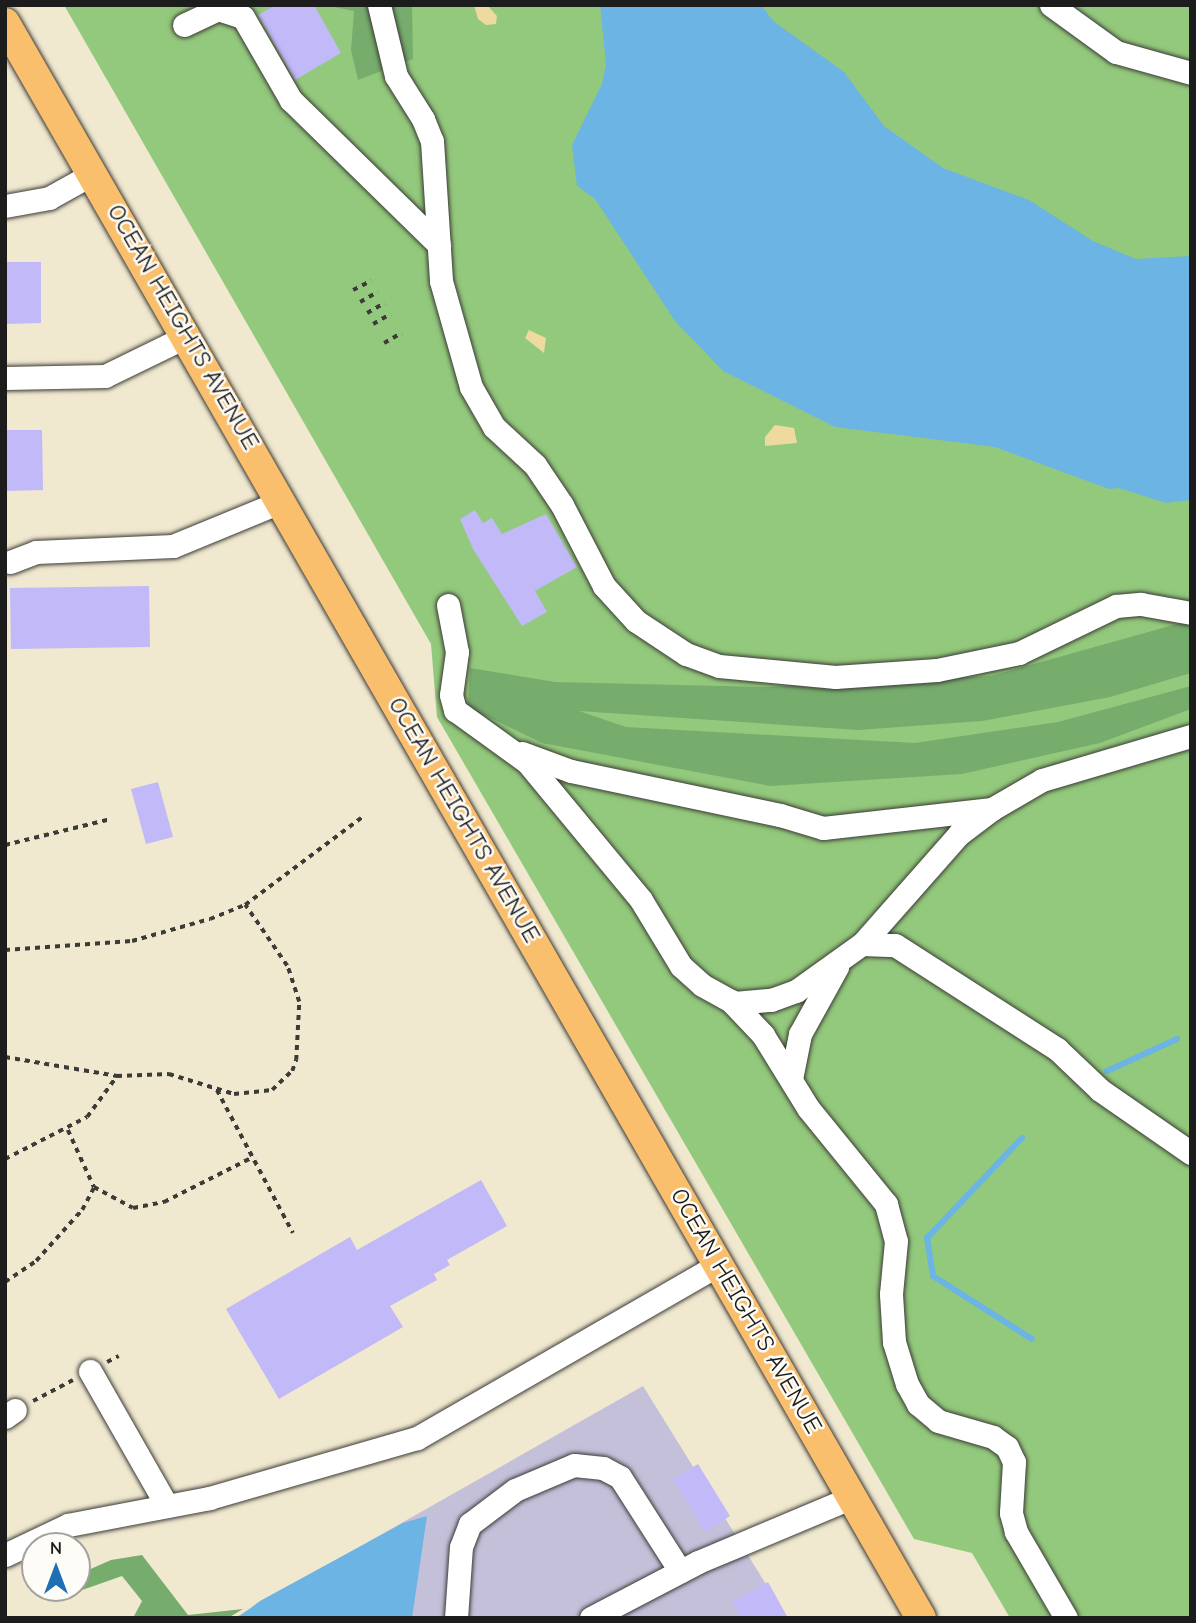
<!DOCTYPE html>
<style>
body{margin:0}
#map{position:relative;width:1196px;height:1623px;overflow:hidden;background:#f0e8cf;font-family:"Comic Neue",sans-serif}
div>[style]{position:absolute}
.industrial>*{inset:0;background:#c5c0da}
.green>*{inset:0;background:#93c97c}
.forest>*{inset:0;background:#76ad6c}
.sand>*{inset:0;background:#eeda9e}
.water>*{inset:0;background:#6bb4e3}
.stream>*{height:6px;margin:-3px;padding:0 3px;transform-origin:3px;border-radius:3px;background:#6bb4e3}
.building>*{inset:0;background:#c1b9f8}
.path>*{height:3.5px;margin-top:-1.75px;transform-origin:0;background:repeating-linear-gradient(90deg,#3c3b37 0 5px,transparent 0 10px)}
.roads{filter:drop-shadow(0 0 2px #3c3b37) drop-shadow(0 0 2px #3c3b37)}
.minor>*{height:23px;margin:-11.5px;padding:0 11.5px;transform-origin:11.5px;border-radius:11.5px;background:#fff}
.major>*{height:30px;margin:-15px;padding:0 15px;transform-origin:15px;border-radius:15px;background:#f9bf6d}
span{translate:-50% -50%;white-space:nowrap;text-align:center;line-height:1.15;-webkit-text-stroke:5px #fdfcf7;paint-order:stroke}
.street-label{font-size:24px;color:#1c1c1c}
.frame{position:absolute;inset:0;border:7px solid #1c1c1c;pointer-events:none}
.north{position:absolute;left:21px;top:1532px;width:70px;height:70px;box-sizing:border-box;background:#fdfcf7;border:2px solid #a3a29f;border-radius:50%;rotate:0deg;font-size:19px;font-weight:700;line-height:28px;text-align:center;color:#1c1c1c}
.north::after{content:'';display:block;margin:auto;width:24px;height:32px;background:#1f6fb2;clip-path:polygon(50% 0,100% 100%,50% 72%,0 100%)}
</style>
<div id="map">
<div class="industrial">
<i style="clip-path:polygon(643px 1386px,787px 1618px,234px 1618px)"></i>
</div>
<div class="green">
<i style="clip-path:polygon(64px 5px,1191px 5px,1191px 1618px,1010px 1618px,972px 1553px,914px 1539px,437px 717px,431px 644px)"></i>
</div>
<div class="forest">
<i style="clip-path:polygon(324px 5px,412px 5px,413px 59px,358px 80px,351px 50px,354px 11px)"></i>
<i style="clip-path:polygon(1191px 620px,1191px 673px,1110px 697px,982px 721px,858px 730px,579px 711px,626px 727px,915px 743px,1058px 722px,1191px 686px,1191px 709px,1100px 743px,962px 774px,770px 786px,542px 743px,468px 707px,470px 668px,555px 682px,766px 687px,991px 676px)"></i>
<i style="clip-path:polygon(142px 1555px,188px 1615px,243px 1609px,228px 1618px,133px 1618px,142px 1601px,122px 1576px,68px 1595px,58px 1588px,77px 1588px,77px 1575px,111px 1560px)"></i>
</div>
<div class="sand">
<i style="clip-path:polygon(474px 5px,487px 5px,497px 16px,496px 24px,486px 25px,478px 19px)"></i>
<i style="clip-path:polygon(529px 330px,546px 338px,544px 353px,525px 338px)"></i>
<i style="clip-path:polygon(775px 425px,794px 428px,797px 443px,765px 446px,765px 437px)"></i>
</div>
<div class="water">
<i style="clip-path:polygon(600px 5px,761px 5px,773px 21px,844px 72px,884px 126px,943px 168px,1029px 200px,1093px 241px,1136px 259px,1191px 256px,1191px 500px,1166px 503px,1119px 488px,1109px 489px,995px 447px,835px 427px,723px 371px,675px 321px,595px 199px,577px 186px,572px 145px,602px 84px,606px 64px)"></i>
<i style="clip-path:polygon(427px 1516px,412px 1618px,237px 1618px,260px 1601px,403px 1523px)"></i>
</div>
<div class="stream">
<i style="left:1107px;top:1071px;width:77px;rotate:-24.6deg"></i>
<i style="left:1022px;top:1138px;width:138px;rotate:133.5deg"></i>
<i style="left:927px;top:1238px;width:38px;rotate:81deg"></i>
<i style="left:933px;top:1276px;width:117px;rotate:32.5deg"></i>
</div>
<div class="building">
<i style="clip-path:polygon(276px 5px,314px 5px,341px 53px,295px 80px,258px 15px)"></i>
<i style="clip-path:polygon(5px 262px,41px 262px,41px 323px,5px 324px)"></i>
<i style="clip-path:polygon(5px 430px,42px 430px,43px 490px,5px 491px)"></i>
<i style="clip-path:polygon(475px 510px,483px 523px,492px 518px,502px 534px,546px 514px,577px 567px,535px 591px,547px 612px,522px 626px,473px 549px,460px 519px)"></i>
<i style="clip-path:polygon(149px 586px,150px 647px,11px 649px,10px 588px)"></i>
<i style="clip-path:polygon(158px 782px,173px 837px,146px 844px,131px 789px)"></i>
<i style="clip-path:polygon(481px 1180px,507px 1226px,447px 1260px,450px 1265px,434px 1274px,437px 1280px,390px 1306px,403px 1327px,279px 1399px,226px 1309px,350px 1237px,357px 1250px)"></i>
<i style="clip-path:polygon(698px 1464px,730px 1516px,705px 1532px,673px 1479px)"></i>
<i style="clip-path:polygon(768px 1582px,788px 1618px,742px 1618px,732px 1602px)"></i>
</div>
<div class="path">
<i style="left:353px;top:290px;width:20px;rotate:-27deg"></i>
<i style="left:360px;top:302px;width:20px;rotate:-30deg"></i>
<i style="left:367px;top:313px;width:20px;rotate:-30deg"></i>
<i style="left:373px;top:324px;width:20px;rotate:-30deg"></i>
<i style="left:384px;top:343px;width:20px;rotate:-30deg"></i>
<i style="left:5px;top:845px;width:109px;rotate:-13.8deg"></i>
<i style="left:5px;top:950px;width:127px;rotate:-4.1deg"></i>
<i style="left:132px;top:941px;width:81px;rotate:-15.8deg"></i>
<i style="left:210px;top:919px;width:38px;rotate:-22deg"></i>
<i style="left:245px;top:905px;width:146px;rotate:-36.9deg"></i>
<i style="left:5px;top:1057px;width:114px;rotate:9.6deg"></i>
<i style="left:117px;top:1076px;width:52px;rotate:-2.2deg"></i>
<i style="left:169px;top:1074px;width:68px;rotate:17.1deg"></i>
<i style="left:234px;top:1094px;width:38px;rotate:-6deg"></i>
<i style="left:272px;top:1090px;width:28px;rotate:-44deg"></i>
<i style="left:292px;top:1071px;width:12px;rotate:-70deg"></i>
<i style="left:296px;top:1060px;width:58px;rotate:-87deg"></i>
<i style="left:299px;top:1002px;width:38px;rotate:-108deg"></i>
<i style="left:287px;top:966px;width:74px;rotate:-124.5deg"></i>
<i style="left:217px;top:1090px;width:162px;rotate:62deg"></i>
<i style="left:68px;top:1130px;width:63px;rotate:65.5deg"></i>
<i style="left:94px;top:1187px;width:44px;rotate:28.3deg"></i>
<i style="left:133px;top:1208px;width:32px;rotate:-11deg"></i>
<i style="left:164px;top:1202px;width:100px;rotate:-26.8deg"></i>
<i style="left:5px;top:1159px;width:92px;rotate:-27.1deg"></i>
<i style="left:87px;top:1117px;width:51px;rotate:-53.8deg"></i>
<i style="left:5px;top:1282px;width:37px;rotate:-34deg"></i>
<i style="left:36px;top:1261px;width:69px;rotate:-48deg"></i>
<i style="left:82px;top:1210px;width:26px;rotate:-62deg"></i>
<i style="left:107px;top:1362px;width:13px;rotate:-27deg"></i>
<i style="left:33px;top:1401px;width:45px;rotate:-27.7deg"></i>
</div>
<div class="roads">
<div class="minor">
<i style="left:379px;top:5px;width:73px;rotate:76.5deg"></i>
<i style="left:396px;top:76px;width:51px;rotate:57.9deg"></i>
<i style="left:423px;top:119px;width:24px;rotate:68deg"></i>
<i style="left:432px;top:141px;width:140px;rotate:86.3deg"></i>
<i style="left:441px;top:281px;width:110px;rotate:74.2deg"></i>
<i style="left:471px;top:387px;width:46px;rotate:60.1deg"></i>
<i style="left:494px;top:427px;width:56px;rotate:42.8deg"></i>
<i style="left:535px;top:465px;width:48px;rotate:56deg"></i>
<i style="left:562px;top:505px;width:91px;rotate:62.6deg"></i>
<i style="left:604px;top:586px;width:47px;rotate:47.6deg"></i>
<i style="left:636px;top:621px;width:60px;rotate:33.4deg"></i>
<i style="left:686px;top:654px;width:35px;rotate:20deg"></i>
<i style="left:719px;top:666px;width:117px;rotate:5.4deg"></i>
<i style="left:835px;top:677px;width:102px;rotate:-3.9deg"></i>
<i style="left:937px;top:670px;width:84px;rotate:-11.7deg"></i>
<i style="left:1019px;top:653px;width:108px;rotate:-25.9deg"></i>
<i style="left:1116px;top:606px;width:25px;rotate:-5deg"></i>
<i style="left:1141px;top:604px;width:51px;rotate:10.2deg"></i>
<i style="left:1051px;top:5px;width:80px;rotate:35.9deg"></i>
<i style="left:1116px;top:52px;width:78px;rotate:15.6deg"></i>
<i style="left:184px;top:25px;width:38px;rotate:-25deg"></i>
<i style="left:218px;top:9px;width:26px;rotate:18deg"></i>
<i style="left:243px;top:17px;width:96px;rotate:60deg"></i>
<i style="left:291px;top:100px;width:207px;rotate:44.4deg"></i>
<i style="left:5px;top:206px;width:45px;rotate:-10.3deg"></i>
<i style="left:49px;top:198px;width:51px;rotate:-29.1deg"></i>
<i style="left:5px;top:378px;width:100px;rotate:-1.1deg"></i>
<i style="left:105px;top:376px;width:91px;rotate:-26deg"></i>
<i style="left:10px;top:562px;width:28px;rotate:-21deg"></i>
<i style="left:36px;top:552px;width:137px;rotate:-2.5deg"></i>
<i style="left:173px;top:546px;width:118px;rotate:-22.4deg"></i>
<i style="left:448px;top:605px;width:48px;rotate:79.2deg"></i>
<i style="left:457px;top:652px;width:43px;rotate:97.9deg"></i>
<i style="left:451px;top:695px;width:16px;rotate:75deg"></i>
<i style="left:455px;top:710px;width:89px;rotate:35.8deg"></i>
<i style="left:527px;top:762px;width:179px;rotate:50.4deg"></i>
<i style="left:641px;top:900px;width:77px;rotate:58.8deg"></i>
<i style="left:681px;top:966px;width:28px;rotate:42deg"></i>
<i style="left:702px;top:985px;width:33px;rotate:29deg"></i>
<i style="left:731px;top:1001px;width:47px;rotate:46.7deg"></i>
<i style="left:763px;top:1035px;width:86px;rotate:58.3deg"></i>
<i style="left:808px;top:1108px;width:124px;rotate:50.9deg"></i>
<i style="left:886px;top:1204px;width:38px;rotate:75deg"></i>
<i style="left:896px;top:1241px;width:53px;rotate:95.4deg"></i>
<i style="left:891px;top:1294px;width:48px;rotate:86.4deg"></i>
<i style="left:894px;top:1342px;width:44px;rotate:72.8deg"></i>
<i style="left:907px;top:1384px;width:23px;rotate:61deg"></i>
<i style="left:918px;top:1404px;width:26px;rotate:40deg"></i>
<i style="left:938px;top:1421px;width:57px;rotate:16.2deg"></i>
<i style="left:993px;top:1437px;width:17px;rotate:36deg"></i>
<i style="left:1007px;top:1447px;width:17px;rotate:65deg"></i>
<i style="left:1014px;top:1462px;width:51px;rotate:93.4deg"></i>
<i style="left:1011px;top:1513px;width:20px;rotate:75deg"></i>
<i style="left:1016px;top:1532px;width:99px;rotate:59.8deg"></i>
<i style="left:522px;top:753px;width:52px;rotate:20.2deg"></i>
<i style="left:571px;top:771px;width:214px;rotate:11.9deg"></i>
<i style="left:780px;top:815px;width:45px;rotate:16.8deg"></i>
<i style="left:823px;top:828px;width:170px;rotate:-6.4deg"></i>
<i style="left:862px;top:944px;width:147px;rotate:-48.6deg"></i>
<i style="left:959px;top:834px;width:41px;rotate:-37.1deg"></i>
<i style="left:992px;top:809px;width:58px;rotate:-30.1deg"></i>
<i style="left:1042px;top:780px;width:155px;rotate:-16.5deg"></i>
<i style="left:734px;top:1003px;width:37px;rotate:-5deg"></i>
<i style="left:771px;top:1000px;width:27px;rotate:-20deg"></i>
<i style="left:796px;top:991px;width:81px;rotate:-35.5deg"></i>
<i style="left:862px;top:944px;width:33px;rotate:2deg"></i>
<i style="left:895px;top:945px;width:193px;rotate:32.7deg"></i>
<i style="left:1057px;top:1049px;width:59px;rotate:43.6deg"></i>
<i style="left:1100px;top:1090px;width:111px;rotate:34.7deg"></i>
<i style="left:791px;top:1079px;width:46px;rotate:-78.7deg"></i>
<i style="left:800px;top:1034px;width:77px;rotate:-61.1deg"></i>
<i style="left:90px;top:1371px;width:155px;rotate:60.3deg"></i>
<i style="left:5px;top:1417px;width:12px;rotate:-35deg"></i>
<i style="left:5px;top:1555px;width:70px;rotate:-25.5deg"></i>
<i style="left:68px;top:1525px;width:144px;rotate:-10.8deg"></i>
<i style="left:209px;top:1498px;width:216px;rotate:-16.1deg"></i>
<i style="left:417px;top:1438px;width:349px;rotate:-29.9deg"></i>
<i style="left:456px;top:1618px;width:71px;rotate:-86deg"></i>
<i style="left:461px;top:1547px;width:25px;rotate:-69deg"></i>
<i style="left:470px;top:1524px;width:56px;rotate:-37.1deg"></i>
<i style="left:515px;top:1490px;width:64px;rotate:-23deg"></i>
<i style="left:574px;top:1465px;width:29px;rotate:6deg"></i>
<i style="left:603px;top:1468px;width:19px;rotate:28deg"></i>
<i style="left:620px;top:1477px;width:112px;rotate:57.4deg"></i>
<i style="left:591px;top:1618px;width:121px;rotate:-27.6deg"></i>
<i style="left:698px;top:1562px;width:168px;rotate:-22.8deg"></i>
</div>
<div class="major">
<i style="left:5px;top:23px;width:1839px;rotate:60.13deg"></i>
</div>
</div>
<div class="street-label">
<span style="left:183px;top:327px;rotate:60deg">OCEAN HEIGHTS AVENUE</span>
<span style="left:464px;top:820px;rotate:60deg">OCEAN HEIGHTS AVENUE</span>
<span style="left:746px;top:1311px;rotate:60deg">OCEAN HEIGHTS AVENUE</span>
</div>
<div class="frame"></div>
<div class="north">N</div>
</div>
